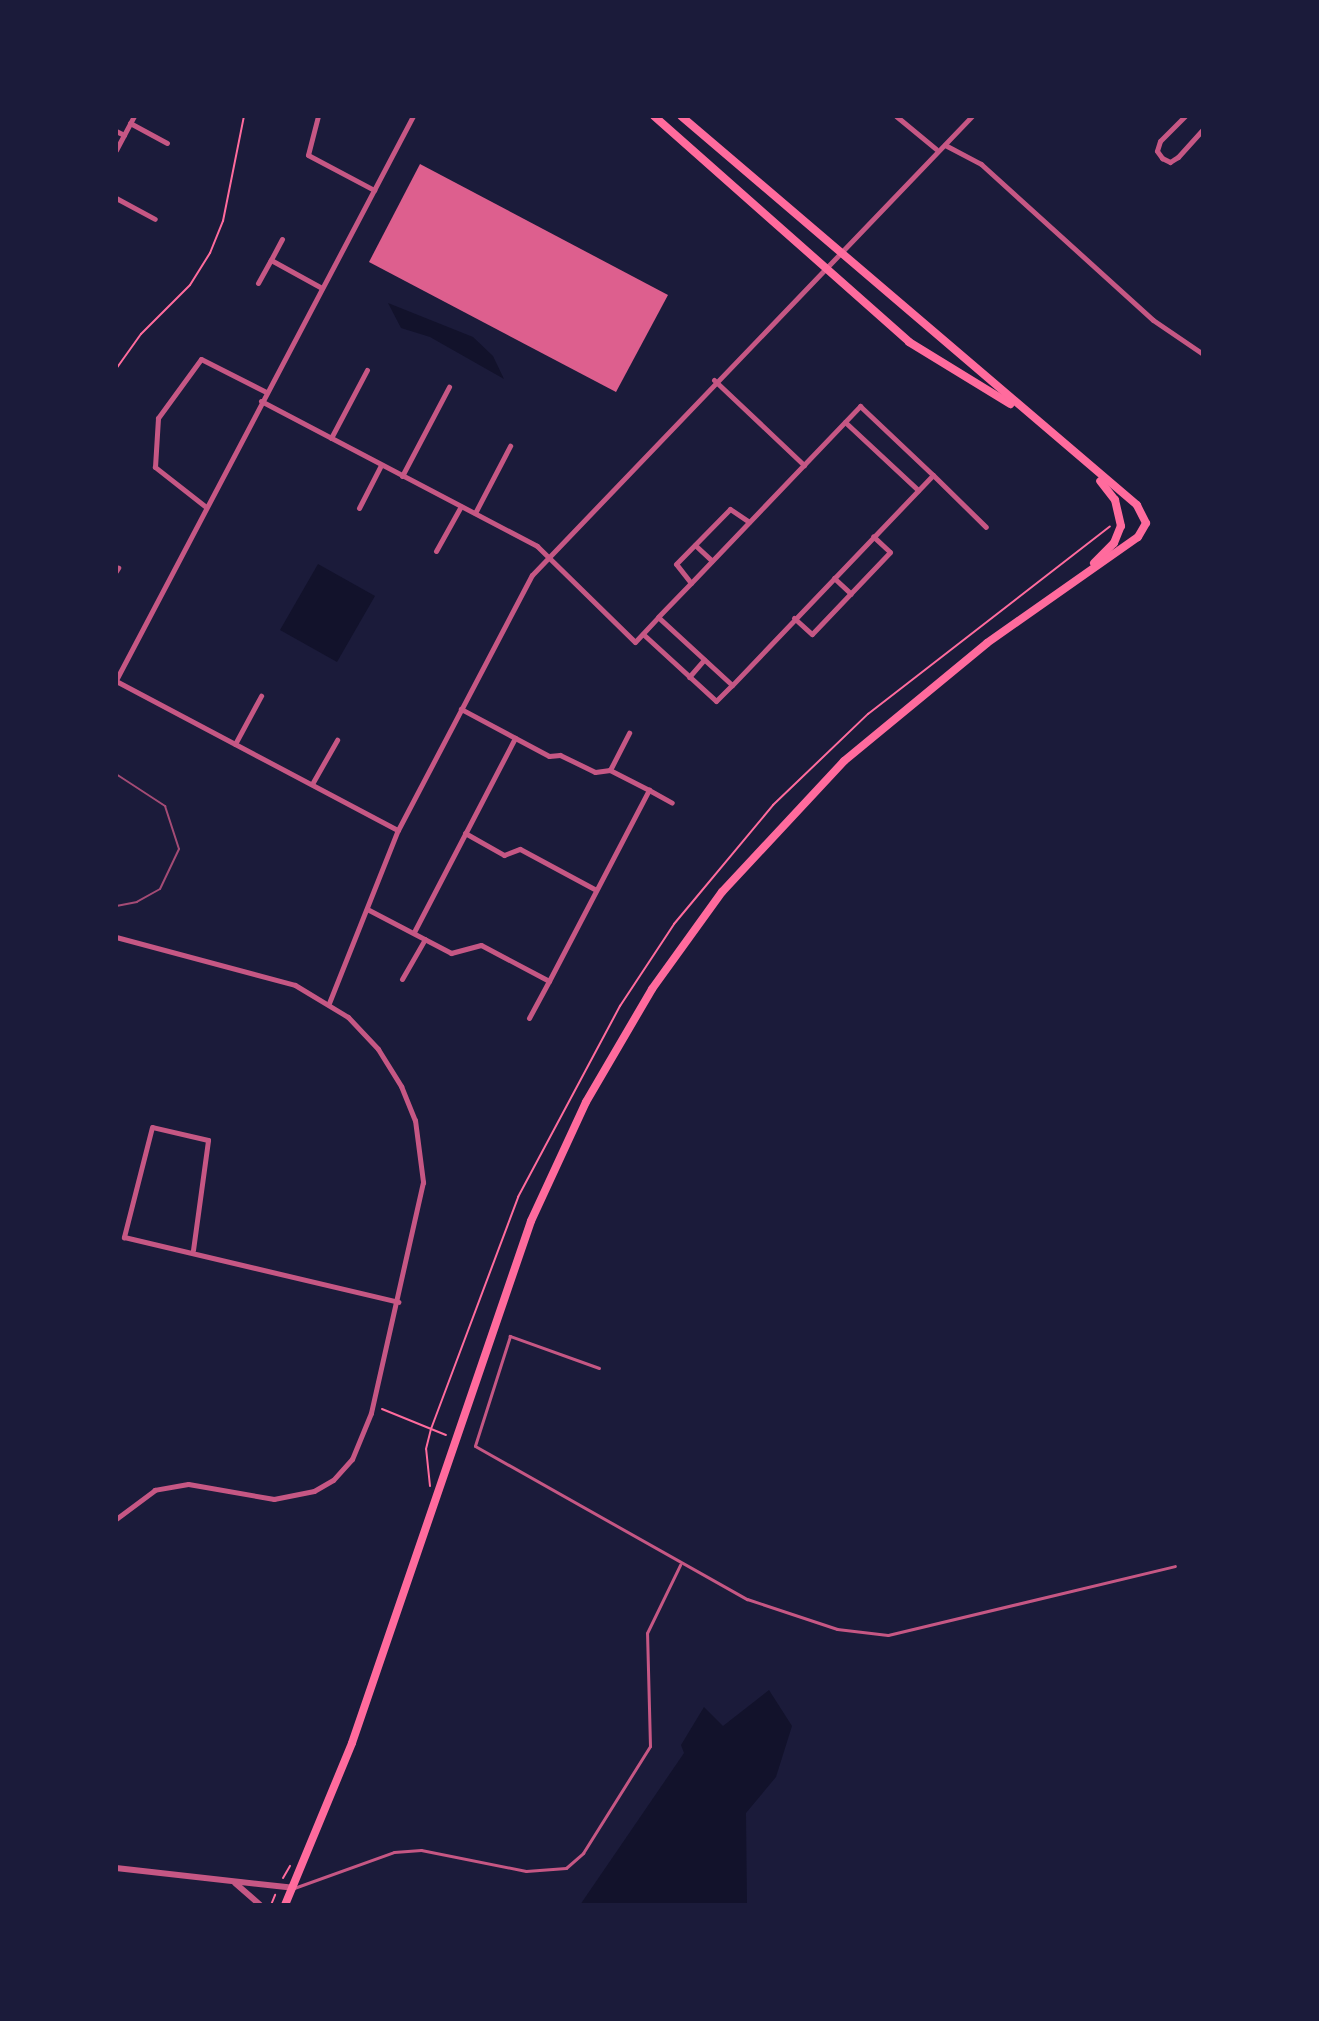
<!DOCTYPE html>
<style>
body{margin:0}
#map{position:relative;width:1319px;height:2021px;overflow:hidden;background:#1b1b3a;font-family:"Space Grotesk",sans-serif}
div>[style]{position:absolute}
.water>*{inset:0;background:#12122b}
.building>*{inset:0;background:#dd5f8e}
.path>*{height:2px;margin:-1px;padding:0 1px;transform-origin:1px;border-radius:1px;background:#ff6b9d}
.service>*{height:3px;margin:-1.5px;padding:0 1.5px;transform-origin:1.5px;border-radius:1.5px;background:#c65784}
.minor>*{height:5px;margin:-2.5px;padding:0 2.5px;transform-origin:2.5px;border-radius:2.5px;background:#c65784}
.tertiary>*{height:6px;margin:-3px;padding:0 3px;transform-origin:3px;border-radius:3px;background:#c65784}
.primary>*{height:8px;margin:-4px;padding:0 4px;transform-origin:4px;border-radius:4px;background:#ff6b9d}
.tram>*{height:2px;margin:-1px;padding:0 1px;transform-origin:1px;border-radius:1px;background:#a44b75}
span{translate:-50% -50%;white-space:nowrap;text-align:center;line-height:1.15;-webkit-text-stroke:6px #1b1b3a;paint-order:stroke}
.frame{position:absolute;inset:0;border:118px solid #1b1b3a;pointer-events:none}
</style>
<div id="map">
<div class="water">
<i style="clip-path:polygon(388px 303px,473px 337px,493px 356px,504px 379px,430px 337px,401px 328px)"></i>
<i style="clip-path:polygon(318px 564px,375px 596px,337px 662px,280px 630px)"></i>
<i style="clip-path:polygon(769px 1690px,792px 1726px,776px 1777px,746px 1813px,747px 1905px,580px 1905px,684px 1753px,681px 1745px,704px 1707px,723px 1726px)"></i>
</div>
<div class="building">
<i style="clip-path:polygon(420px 164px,668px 295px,616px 392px,369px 262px)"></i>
</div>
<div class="path">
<i style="left:116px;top:369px;width:43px;rotate:-54.5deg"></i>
<i style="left:141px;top:334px;width:69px;rotate:-45deg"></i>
<i style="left:190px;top:285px;width:38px;rotate:-58deg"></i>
<i style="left:210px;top:253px;width:35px;rotate:-68deg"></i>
<i style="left:223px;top:221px;width:107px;rotate:-78.7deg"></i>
<i style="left:382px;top:1409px;width:69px;rotate:22.1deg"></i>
<i style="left:430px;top:1486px;width:37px;rotate:-96deg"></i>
<i style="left:426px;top:1449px;width:21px;rotate:-76deg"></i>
<i style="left:431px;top:1429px;width:248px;rotate:-69.4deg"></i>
<i style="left:518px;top:1197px;width:217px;rotate:-61.9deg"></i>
<i style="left:620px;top:1006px;width:98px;rotate:-56.6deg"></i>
<i style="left:674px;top:924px;width:155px;rotate:-50.2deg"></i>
<i style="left:773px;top:805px;width:132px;rotate:-43.8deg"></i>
<i style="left:868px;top:714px;width:306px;rotate:-37.8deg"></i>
<i style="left:283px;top:1878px;width:14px;rotate:-60deg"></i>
<i style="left:271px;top:1905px;width:11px;rotate:-68deg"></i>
</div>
<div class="service">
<i style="left:599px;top:1368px;width:95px;rotate:-160.2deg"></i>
<i style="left:510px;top:1336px;width:115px;rotate:107.7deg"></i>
<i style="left:475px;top:1446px;width:312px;rotate:29.4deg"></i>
<i style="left:747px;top:1599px;width:95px;rotate:18.4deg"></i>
<i style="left:837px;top:1629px;width:51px;rotate:6.7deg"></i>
<i style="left:888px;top:1635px;width:295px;rotate:-13.5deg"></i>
<i style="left:294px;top:1888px;width:106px;rotate:-19.8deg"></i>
<i style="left:394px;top:1852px;width:27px;rotate:-4deg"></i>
<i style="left:421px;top:1850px;width:107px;rotate:11.3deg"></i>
<i style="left:526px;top:1871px;width:40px;rotate:-4.3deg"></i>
<i style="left:566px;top:1868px;width:23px;rotate:-41deg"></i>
<i style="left:583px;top:1853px;width:126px;rotate:-57.9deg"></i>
<i style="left:650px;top:1746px;width:113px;rotate:-91.5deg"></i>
<i style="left:647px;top:1633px;width:76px;rotate:-64.1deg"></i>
</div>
<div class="minor">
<i style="left:318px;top:116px;width:40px;rotate:104.4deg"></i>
<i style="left:308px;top:155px;width:75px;rotate:27.9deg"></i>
<i style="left:896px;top:116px;width:52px;rotate:39.5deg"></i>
<i style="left:1185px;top:116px;width:35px;rotate:135deg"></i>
<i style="left:1160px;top:141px;width:10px;rotate:107deg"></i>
<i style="left:1157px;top:151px;width:9px;rotate:54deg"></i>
<i style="left:1162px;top:158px;width:9px;rotate:27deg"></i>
<i style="left:1170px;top:162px;width:9px;rotate:-32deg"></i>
<i style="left:1178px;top:157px;width:38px;rotate:-48deg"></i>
<i style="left:130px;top:123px;width:42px;rotate:28.4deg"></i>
<i style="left:116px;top:131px;width:9px;rotate:27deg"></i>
<i style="left:945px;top:145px;width:41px;rotate:27.8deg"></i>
<i style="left:981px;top:164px;width:232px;rotate:42.2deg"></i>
<i style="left:1153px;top:320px;width:60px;rotate:34.2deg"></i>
<i style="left:116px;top:150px;width:38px;rotate:-62deg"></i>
<i style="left:116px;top:198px;width:44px;rotate:28.3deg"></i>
<i style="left:282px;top:239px;width:24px;rotate:118deg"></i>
<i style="left:271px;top:260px;width:58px;rotate:28.8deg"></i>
<i style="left:258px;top:283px;width:26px;rotate:-61deg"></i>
<i style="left:714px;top:380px;width:124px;rotate:43.4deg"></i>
<i style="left:261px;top:401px;width:312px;rotate:27.7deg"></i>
<i style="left:537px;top:546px;width:137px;rotate:44.4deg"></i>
<i style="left:635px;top:642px;width:34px;rotate:-47deg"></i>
<i style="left:658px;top:617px;width:47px;rotate:-45.9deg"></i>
<i style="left:691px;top:583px;width:245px;rotate:-46.3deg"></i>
<i style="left:860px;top:406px;width:100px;rotate:43.4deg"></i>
<i style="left:933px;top:475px;width:291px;rotate:133.7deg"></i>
<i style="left:732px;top:685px;width:100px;rotate:-137.4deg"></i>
<i style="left:845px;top:422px;width:100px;rotate:43deg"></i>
<i style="left:331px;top:438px;width:77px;rotate:-62.1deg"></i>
<i style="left:933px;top:475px;width:74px;rotate:44.5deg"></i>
<i style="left:402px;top:476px;width:101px;rotate:-62.2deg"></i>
<i style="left:206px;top:507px;width:65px;rotate:-141.9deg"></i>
<i style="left:155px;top:467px;width:49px;rotate:-86.5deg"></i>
<i style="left:158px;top:418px;width:73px;rotate:-53.9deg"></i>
<i style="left:201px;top:359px;width:73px;rotate:26.9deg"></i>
<i style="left:359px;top:508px;width:48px;rotate:-62.9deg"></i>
<i style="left:475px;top:513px;width:76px;rotate:-62.4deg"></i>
<i style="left:695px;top:545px;width:23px;rotate:43deg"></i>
<i style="left:436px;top:551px;width:51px;rotate:-60.9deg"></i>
<i style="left:116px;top:571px;width:4px;rotate:-56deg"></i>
<i style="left:834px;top:578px;width:23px;rotate:43deg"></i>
<i style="left:691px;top:583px;width:24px;rotate:-128deg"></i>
<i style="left:676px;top:564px;width:77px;rotate:-45.5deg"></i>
<i style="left:730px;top:509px;width:23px;rotate:34deg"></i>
<i style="left:794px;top:618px;width:24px;rotate:42deg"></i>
<i style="left:812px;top:634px;width:113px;rotate:-46.4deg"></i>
<i style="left:890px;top:552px;width:23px;rotate:-137deg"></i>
<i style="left:643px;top:634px;width:99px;rotate:42.5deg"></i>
<i style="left:716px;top:701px;width:23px;rotate:-45deg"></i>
<i style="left:689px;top:677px;width:23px;rotate:-49deg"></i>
<i style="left:116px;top:680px;width:637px;rotate:-62.23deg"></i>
<i style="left:116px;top:681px;width:319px;rotate:27.9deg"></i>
<i style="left:235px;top:744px;width:55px;rotate:-61.6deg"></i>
<i style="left:610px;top:770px;width:42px;rotate:-62.8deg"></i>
<i style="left:312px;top:784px;width:51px;rotate:-60.4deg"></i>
<i style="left:649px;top:790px;width:26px;rotate:29deg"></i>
<i style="left:465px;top:833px;width:45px;rotate:29.4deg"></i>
<i style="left:504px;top:855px;width:17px;rotate:-21deg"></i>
<i style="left:520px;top:849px;width:86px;rotate:28.3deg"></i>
<i style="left:367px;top:909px;width:95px;rotate:27.6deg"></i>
<i style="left:451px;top:953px;width:31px;rotate:-15deg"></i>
<i style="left:481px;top:945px;width:77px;rotate:27.9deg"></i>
<i style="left:549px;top:981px;width:216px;rotate:-62.4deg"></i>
<i style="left:649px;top:790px;width:44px;rotate:-152.9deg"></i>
<i style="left:610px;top:770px;width:15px;rotate:172deg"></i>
<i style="left:595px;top:772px;width:39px;rotate:-154deg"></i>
<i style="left:560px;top:755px;width:11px;rotate:175deg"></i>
<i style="left:549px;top:756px;width:100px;rotate:-151.9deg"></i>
<i style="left:414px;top:932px;width:219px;rotate:-62.5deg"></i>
<i style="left:116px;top:937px;width:185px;rotate:15deg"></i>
<i style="left:295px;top:985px;width:62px;rotate:31.1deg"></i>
<i style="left:348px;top:1017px;width:44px;rotate:46.8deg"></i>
<i style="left:378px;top:1049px;width:44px;rotate:58.1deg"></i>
<i style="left:401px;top:1086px;width:37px;rotate:68deg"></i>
<i style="left:415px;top:1120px;width:63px;rotate:82.6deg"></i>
<i style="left:423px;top:1182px;width:237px;rotate:102.7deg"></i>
<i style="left:371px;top:1413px;width:50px;rotate:112.4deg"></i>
<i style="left:352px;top:1459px;width:28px;rotate:132deg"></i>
<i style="left:333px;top:1480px;width:22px;rotate:150deg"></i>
<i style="left:314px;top:1491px;width:41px;rotate:168.7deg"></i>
<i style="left:274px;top:1499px;width:87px;rotate:-170.1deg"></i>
<i style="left:188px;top:1484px;width:34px;rotate:170deg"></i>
<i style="left:155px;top:1490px;width:49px;rotate:143.4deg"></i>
<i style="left:402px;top:979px;width:46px;rotate:-60.1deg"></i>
<i style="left:329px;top:1003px;width:186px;rotate:-68.3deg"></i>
<i style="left:398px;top:830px;width:288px;rotate:-62.3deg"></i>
<i style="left:532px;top:575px;width:636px;rotate:-46.21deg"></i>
<i style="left:529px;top:1018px;width:42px;rotate:-61.6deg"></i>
<i style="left:193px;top:1250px;width:111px;rotate:-82.2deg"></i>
<i style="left:208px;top:1140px;width:57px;rotate:-166.9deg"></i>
<i style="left:152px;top:1127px;width:114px;rotate:104.3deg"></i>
<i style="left:124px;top:1237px;width:282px;rotate:13.3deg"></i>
</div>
<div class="tertiary">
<i style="left:116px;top:1868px;width:178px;rotate:6.4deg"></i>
<i style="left:235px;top:1883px;width:33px;rotate:41deg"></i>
</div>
<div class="primary">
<i style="left:654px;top:116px;width:341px;rotate:41.5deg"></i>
<i style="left:909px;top:342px;width:119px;rotate:31.5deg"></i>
<i style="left:1094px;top:563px;width:28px;rotate:-45deg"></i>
<i style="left:1114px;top:543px;width:18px;rotate:-68deg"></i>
<i style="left:1121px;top:526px;width:27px;rotate:-103deg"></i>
<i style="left:1115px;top:500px;width:24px;rotate:-128deg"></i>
<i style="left:285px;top:1905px;width:175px;rotate:-67.5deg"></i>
<i style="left:352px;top:1743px;width:552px;rotate:-71.07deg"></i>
<i style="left:531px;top:1221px;width:131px;rotate:-65.2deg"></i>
<i style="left:586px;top:1102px;width:131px;rotate:-59.7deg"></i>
<i style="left:652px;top:989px;width:120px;rotate:-54.2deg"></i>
<i style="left:722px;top:892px;width:179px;rotate:-47deg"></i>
<i style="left:844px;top:761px;width:185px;rotate:-39.5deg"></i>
<i style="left:987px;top:643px;width:184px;rotate:-35.1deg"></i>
<i style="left:1138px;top:537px;width:16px;rotate:-60deg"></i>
<i style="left:1146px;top:523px;width:20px;rotate:-117deg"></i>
<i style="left:1137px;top:505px;width:599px;rotate:-139.53deg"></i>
</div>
<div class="tram">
<i style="left:116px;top:774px;width:59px;rotate:33.1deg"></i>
<i style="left:165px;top:806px;width:45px;rotate:72deg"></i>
<i style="left:179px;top:849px;width:44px;rotate:115.4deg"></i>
<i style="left:160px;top:889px;width:26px;rotate:151deg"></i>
<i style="left:137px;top:902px;width:21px;rotate:169deg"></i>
</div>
<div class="frame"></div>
</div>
